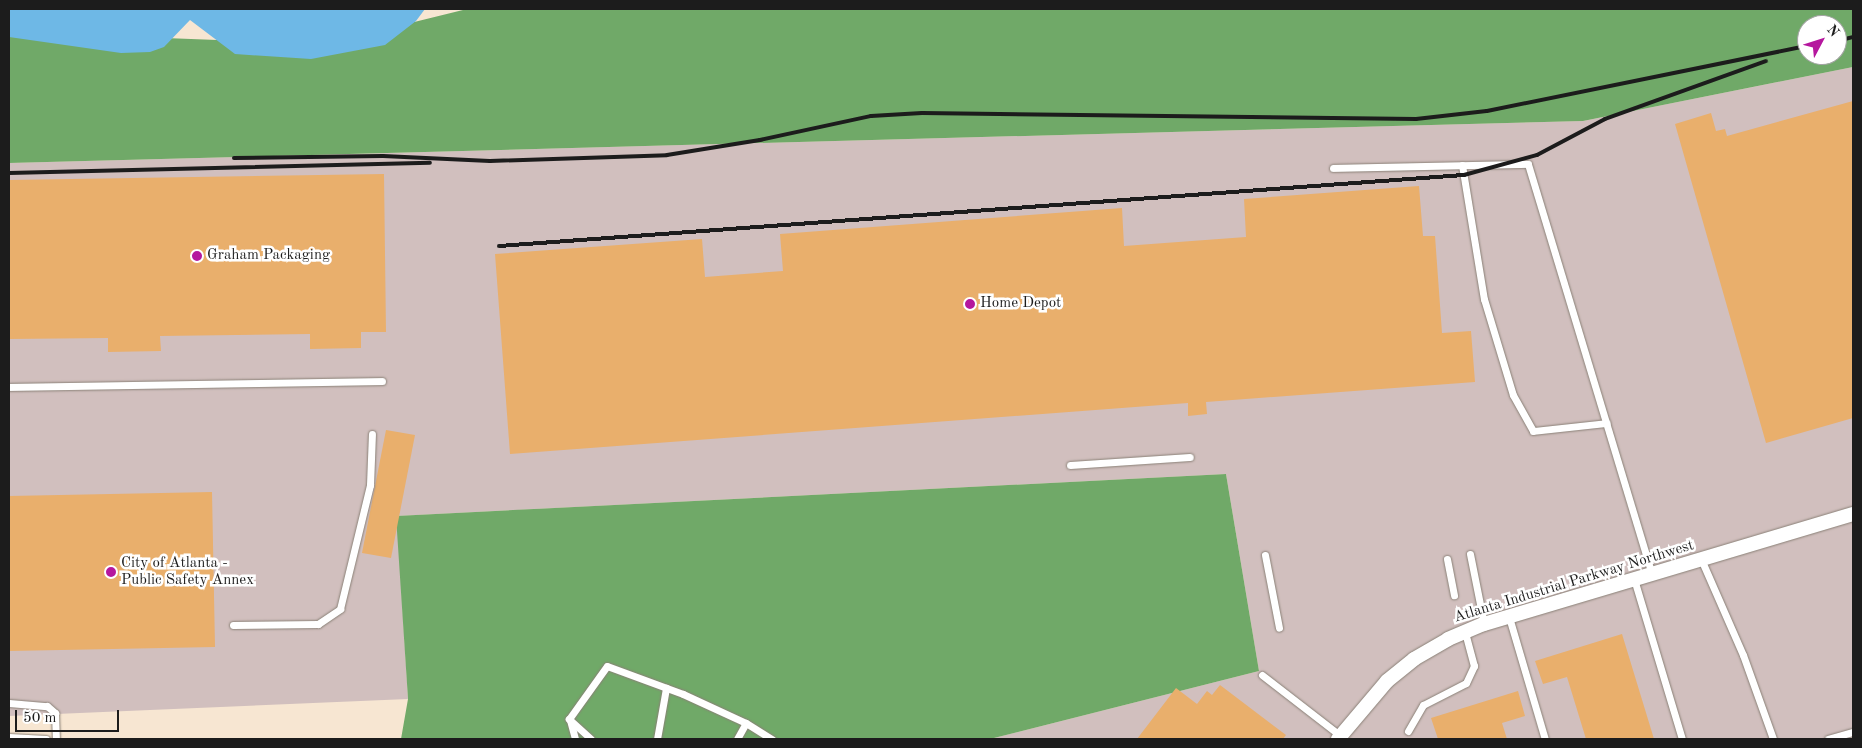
<!DOCTYPE html>
<style>
body{margin:0}
#map{position:relative;width:1862px;height:748px;overflow:hidden;background:#f7e6d2;font-family:"Old Standard TT",serif}
div>[style]{position:absolute}
.industrial>*{inset:0;background:#d1bfbe}
.forest>*{inset:0;background:#70a968}
.water>*{inset:0;background:#6eb8e6}
.building>*{inset:0;background:#e9af6c}
.roads{filter:drop-shadow(0 0 1px #8a8177) drop-shadow(0 0 1px #8a8177)}
.lane>*{height:7px;margin:-3.5px;padding:0 3.5px;transform-origin:3.5px;border-radius:3.5px;background:#fff}
.street>*{height:14px;margin:-7px;padding:0 7px;transform-origin:7px;border-radius:7px;background:#fff}
.rail>*{height:4px;margin:-2px;padding:0 2px;transform-origin:2px;border-radius:2px;background:#1c1c1c}
.dots>*{width:14px;height:14px;translate:-50% -50%;box-sizing:border-box;border:2px solid #fff;border-radius:50%}
span{translate:-50% -50%;white-space:nowrap;text-align:center;line-height:1.15;-webkit-text-stroke:5px #fff;paint-order:stroke}
.poi-label{font-size:15px;color:#1c1c1c}
.left{translate:0 -50%;text-align:left}
.street-label{font-size:15px;color:#1c1c1c}
.frame{position:absolute;inset:0;border:10px solid #1c1c1c;pointer-events:none}
.north{position:absolute;left:1797px;top:15px;width:50px;height:50px;box-sizing:border-box;background:#fff;border:1px solid #a4a4a4;border-radius:50%;rotate:50deg;font-size:14px;font-weight:700;line-height:20px;text-align:center;color:#1c1c1c}
.north::after{content:'';display:block;margin:auto;width:18px;height:22px;background:#b5179e;clip-path:polygon(50% 0,100% 100%,50% 72%,0 100%)}
.scale{position:absolute;left:15px;top:710px;width:104px;height:22px;box-sizing:border-box;border:2px solid #1c1c1c;border-top:0;padding-left:6px;font-size:15px;line-height:18px;white-space:nowrap;color:#1c1c1c;-webkit-text-stroke:4px #fff;paint-order:stroke}
</style>
<div id="map">
<div class="industrial">
<i style="clip-path:polygon(1853px 67px,1853px 739px,990px 739px,1259px 671px,1226px 474px,397px 516px,408px 699px,9px 716px,9px 163px,1583px 121px)"></i>
</div>
<div class="forest">
<i style="clip-path:polygon(evenodd,467px 9px,1853px 9px,1853px 67px,1583px 121px,9px 163px,9px 32px,325px 44px,467px 9px,1807px 25px,1837px 25px,1837px 55px,1807px 55px,1807px 25px)"></i>
<i style="clip-path:polygon(1226px 474px,1259px 671px,990px 739px,401px 739px,408px 699px,396px 516px)"></i>
</div>
<div class="water">
<i style="clip-path:polygon(9px 9px,425px 9px,416px 21px,385px 45px,311px 59px,235px 54px,190px 20px,164px 47px,150px 52px,121px 53px,9px 37px)"></i>
</div>
<div class="building">
<i style="clip-path:polygon(1853px 101px,1853px 418px,1766px 443px,1675px 124px,1711px 113px,1716px 131px,1725px 129px,1727px 136px)"></i>
<i style="clip-path:polygon(384px 174px,386px 332px,361px 332px,361px 348px,310px 349px,310px 334px,160px 336px,161px 351px,108px 352px,108px 338px,9px 339px,9px 180px)"></i>
<i style="clip-path:polygon(1419px 186px,1423px 236px,1435px 236px,1442px 333px,1471px 331px,1475px 382px,1206px 402px,1207px 414px,1188px 416px,1188px 403px,510px 454px,495px 254px,702px 239px,705px 277px,783px 271px,780px 234px,1122px 208px,1124px 246px,1246px 237px,1244px 199px)"></i>
<i style="clip-path:polygon(386px 430px,415px 435px,391px 558px,362px 553px)"></i>
<i style="clip-path:polygon(212px 492px,215px 647px,9px 651px,9px 496px)"></i>
<i style="clip-path:polygon(1622px 634px,1654px 739px,1586px 739px,1567px 677px,1543px 684px,1535px 661px)"></i>
<i style="clip-path:polygon(1220px 685px,1286px 735px,1283px 739px,1137px 739px,1176px 688px,1197px 704px,1207px 691px,1212px 695px)"></i>
<i style="clip-path:polygon(1518px 691px,1525px 716px,1502px 723px,1507px 739px,1438px 739px,1431px 718px)"></i>
</div>
<div class="roads">
<div class="lane">
<i style="left:1462px;top:165px;width:136px;rotate:80.7deg"></i>
<i style="left:1484px;top:299px;width:100px;rotate:73.2deg"></i>
<i style="left:1513px;top:395px;width:41px;rotate:60.9deg"></i>
<i style="left:1533px;top:431px;width:74px;rotate:-6.2deg"></i>
<i style="left:1333px;top:168px;width:195px;rotate:-1.2deg"></i>
<i style="left:1528px;top:164px;width:428px;rotate:73.2deg"></i>
<i style="left:9px;top:387px;width:373px;rotate:-0.9deg"></i>
<i style="left:1070px;top:465px;width:120px;rotate:-3.8deg"></i>
<i style="left:1470px;top:554px;width:71px;rotate:78.7deg"></i>
<i style="left:1265px;top:555px;width:74px;rotate:79.1deg"></i>
<i style="left:1447px;top:559px;width:37px;rotate:79deg"></i>
<i style="left:1701px;top:559px;width:105px;rotate:66.4deg"></i>
<i style="left:1743px;top:655px;width:89px;rotate:70.3deg"></i>
<i style="left:1634px;top:579px;width:167px;rotate:73.3deg"></i>
<i style="left:1509px;top:617px;width:127px;rotate:73.6deg"></i>
<i style="left:233px;top:625px;width:85px;rotate:-0.7deg"></i>
<i style="left:318px;top:624px;width:27px;rotate:-34deg"></i>
<i style="left:340px;top:609px;width:128px;rotate:-76.4deg"></i>
<i style="left:370px;top:485px;width:51px;rotate:-87.8deg"></i>
<i style="left:1262px;top:675px;width:100px;rotate:37.7deg"></i>
<i style="left:9px;top:703px;width:38px;rotate:5deg"></i>
<i style="left:47px;top:706px;width:11px;rotate:41deg"></i>
<i style="left:55px;top:713px;width:26px;rotate:88deg"></i>
<i style="left:570px;top:720px;width:20px;rotate:75deg"></i>
<i style="left:1408px;top:731px;width:30px;rotate:-60deg"></i>
<i style="left:1423px;top:705px;width:48px;rotate:-27.1deg"></i>
<i style="left:1466px;top:683px;width:19px;rotate:-65deg"></i>
<i style="left:1474px;top:666px;width:35px;rotate:-105deg"></i>
<i style="left:9px;top:737px;width:37px;rotate:3deg"></i>
<i style="left:591px;top:739px;width:30px;rotate:-138deg"></i>
<i style="left:569px;top:719px;width:65px;rotate:-54.4deg"></i>
<i style="left:607px;top:666px;width:81px;rotate:20.2deg"></i>
<i style="left:683px;top:694px;width:69px;rotate:24.7deg"></i>
<i style="left:746px;top:723px;width:31px;rotate:32deg"></i>
<i style="left:657px;top:739px;width:52px;rotate:-80deg"></i>
<i style="left:737px;top:739px;width:18px;rotate:-61deg"></i>
<i style="left:1828px;top:739px;width:26px;rotate:-16deg"></i>
</div>
<div class="street">
<i style="left:1338px;top:739px;width:76px;rotate:-49.8deg"></i>
<i style="left:1387px;top:681px;width:35px;rotate:-39deg"></i>
<i style="left:1414px;top:659px;width:39px;rotate:-30deg"></i>
<i style="left:1448px;top:639px;width:39px;rotate:-23deg"></i>
<i style="left:1484px;top:624px;width:385px;rotate:-16.6deg"></i>
</div>
</div>
<div class="rail">
<i style="left:1837px;top:41px;width:16px;rotate:-14deg"></i>
<i style="left:234px;top:158px;width:149px;rotate:-0.8deg"></i>
<i style="left:383px;top:156px;width:107px;rotate:2.7deg"></i>
<i style="left:490px;top:161px;width:177px;rotate:-1.9deg"></i>
<i style="left:667px;top:155px;width:94px;rotate:-9.2deg"></i>
<i style="left:760px;top:140px;width:114px;rotate:-12.2deg"></i>
<i style="left:871px;top:116px;width:51px;rotate:-3.4deg"></i>
<i style="left:922px;top:113px;width:494px;rotate:0.7deg"></i>
<i style="left:1416px;top:119px;width:71px;rotate:-6.4deg"></i>
<i style="left:1487px;top:111px;width:327px;rotate:-11.5deg"></i>
<i style="left:9px;top:173px;width:421px;rotate:-1.4deg"></i>
<i style="left:499px;top:246px;width:968px;rotate:-4.21deg"></i>
<i style="left:1464px;top:175px;width:76px;rotate:-15.3deg"></i>
<i style="left:1537px;top:155px;width:77px;rotate:-27.9deg"></i>
<i style="left:1605px;top:119px;width:171px;rotate:-19.8deg"></i>
</div>
<div class="dots">
<i style="left:197px;top:256px;background:#b5179e"></i>
<i style="left:970px;top:304px;background:#b5179e"></i>
<i style="left:111px;top:572px;background:#b5179e"></i>
</div>
<div class="poi-label">
<span class="left" style="left:207px;top:256px">Graham Packaging</span>
<span class="left" style="left:980px;top:304px">Home Depot</span>
<span class="left" style="left:121px;top:572px">City of Atlanta -<br>Public Safety Annex</span>
</div>
<div class="street-label">
<span style="left:1574px;top:582px;rotate:-17deg">Atlanta Industrial Parkway Northwest</span>
</div>
<div class="frame"></div>
<div class="north">N</div>
<div class="scale">50 m</div>
</div>
